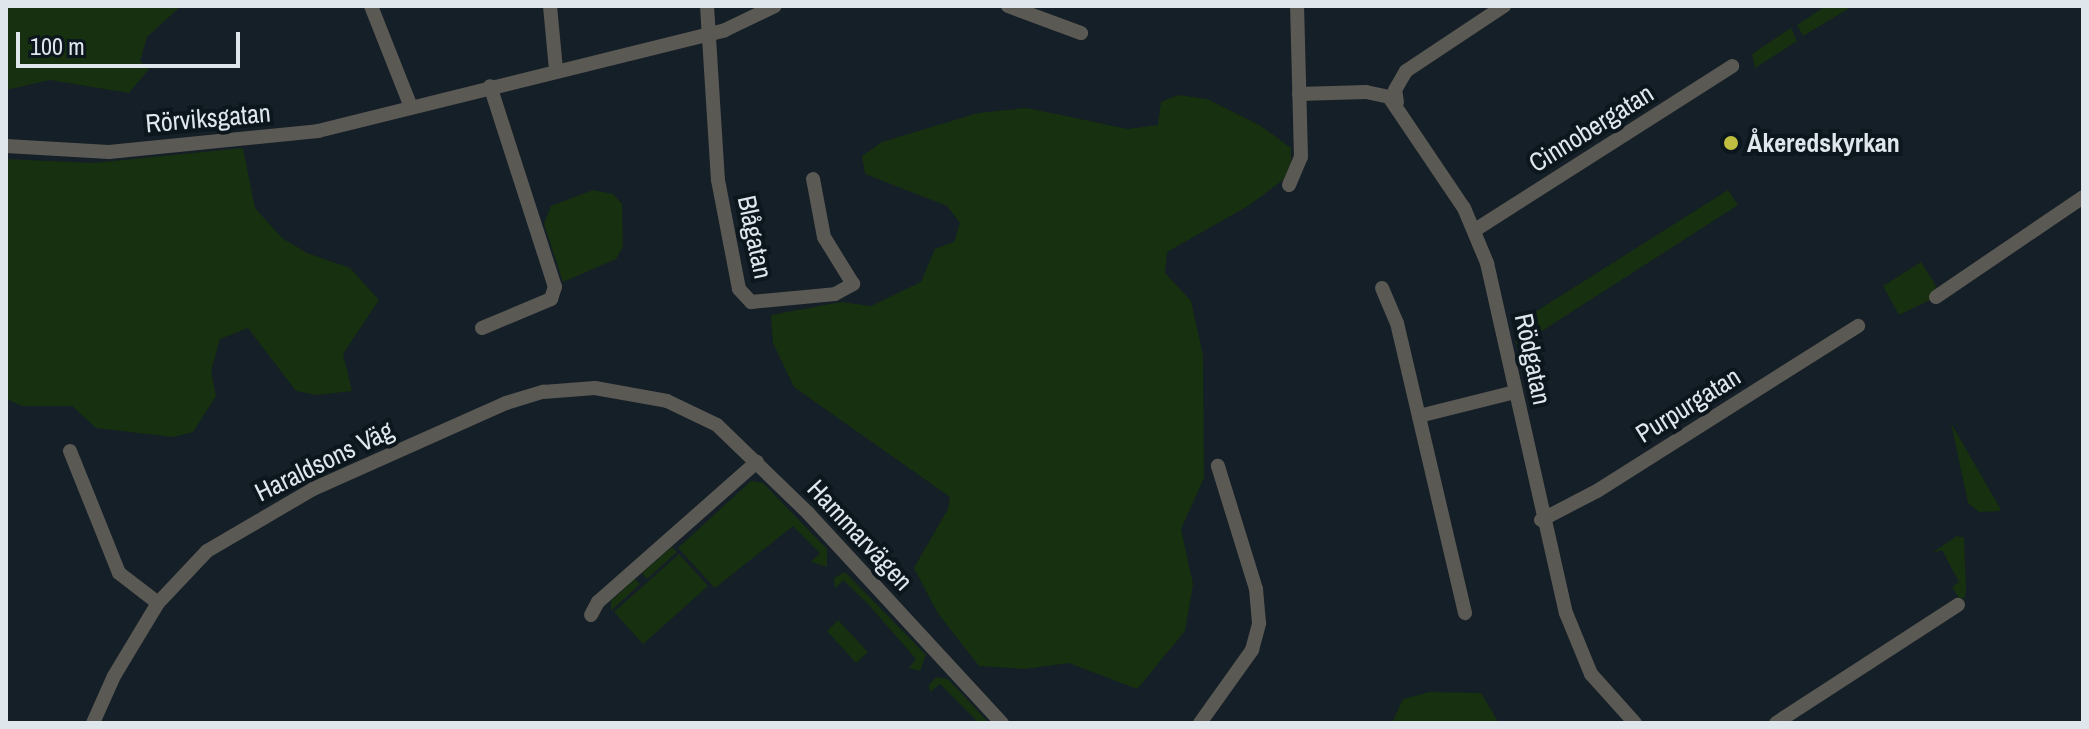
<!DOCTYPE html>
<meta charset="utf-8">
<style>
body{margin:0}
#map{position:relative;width:2089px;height:729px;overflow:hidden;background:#151f27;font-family:"Archivo Narrow",sans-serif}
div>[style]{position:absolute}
.green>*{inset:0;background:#17300f}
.minor>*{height:14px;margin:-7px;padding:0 7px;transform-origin:7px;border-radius:7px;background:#5b5953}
.dots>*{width:22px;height:22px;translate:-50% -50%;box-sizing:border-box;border:4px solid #0c161d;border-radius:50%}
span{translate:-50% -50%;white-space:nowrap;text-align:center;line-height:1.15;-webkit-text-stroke:8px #0c161d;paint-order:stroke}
.street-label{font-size:26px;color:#dfe6ec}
.poi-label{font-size:26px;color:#dfe6ec;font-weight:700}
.left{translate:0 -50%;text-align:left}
.frame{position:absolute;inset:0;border:8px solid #dfe6ec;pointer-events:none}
.scale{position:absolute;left:16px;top:32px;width:224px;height:36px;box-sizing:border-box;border:4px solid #dfe6ec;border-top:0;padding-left:10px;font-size:24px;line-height:28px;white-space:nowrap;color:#dfe6ec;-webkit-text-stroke:6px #0c161d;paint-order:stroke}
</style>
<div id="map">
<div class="green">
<i style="clip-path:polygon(6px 6px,181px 6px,147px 37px,140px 61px,149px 69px,129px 93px,50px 80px,6px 90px)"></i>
<i style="clip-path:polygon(1826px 6px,1853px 6px,1803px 36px,1797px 25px)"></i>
<i style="clip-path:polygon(1791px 28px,1797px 41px,1755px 68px,1752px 54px)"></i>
<i style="clip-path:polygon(1178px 95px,1207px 99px,1261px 126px,1291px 148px,1291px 162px,1283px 180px,1248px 206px,1167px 252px,1165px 273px,1191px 301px,1203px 355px,1204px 478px,1181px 529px,1193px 584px,1185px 631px,1137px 689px,1069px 663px,1024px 669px,979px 666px,937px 612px,914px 568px,948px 509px,950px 497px,794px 387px,773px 343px,771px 315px,841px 302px,871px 306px,921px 282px,935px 249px,954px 242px,960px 223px,947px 206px,865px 174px,862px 156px,882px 142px,978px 113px,1027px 108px,1128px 129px,1158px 125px,1161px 102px)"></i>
<i style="clip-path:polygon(243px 148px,255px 208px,282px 238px,307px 253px,350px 268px,379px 300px,343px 354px,352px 391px,317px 395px,296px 391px,248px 328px,220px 339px,211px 371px,216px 396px,193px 432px,173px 437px,96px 428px,72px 406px,22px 406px,6px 399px,6px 159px,93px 163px)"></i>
<i style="clip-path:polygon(593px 190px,613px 194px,622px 204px,623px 246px,616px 259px,563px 282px,544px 224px,551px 206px)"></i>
<i style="clip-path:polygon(1728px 190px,1738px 205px,1517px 347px,1513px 326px)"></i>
<i style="clip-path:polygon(1921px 262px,1936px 286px,1932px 299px,1899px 315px,1883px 286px)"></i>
<i style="clip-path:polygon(1951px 423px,2000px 508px,2000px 511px,1979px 512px,1968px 503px)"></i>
<i style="clip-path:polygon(751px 481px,763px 483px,827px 549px,827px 567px,811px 562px,820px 553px,793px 526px,715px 588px,678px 548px)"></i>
<i style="clip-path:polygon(1957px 536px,1964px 538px,1966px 589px,1965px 598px,1959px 598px,1952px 587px,1959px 582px,1942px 550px,1932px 553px)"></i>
<i style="clip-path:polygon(672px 547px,677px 552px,647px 579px,642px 573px)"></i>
<i style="clip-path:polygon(679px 554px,708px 586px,643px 644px,614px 612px)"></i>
<i style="clip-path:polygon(845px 572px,926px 655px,920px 671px,909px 668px,916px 659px,868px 604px,843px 580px,835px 589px,834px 578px)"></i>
<i style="clip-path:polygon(635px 579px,640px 584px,611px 611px,611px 601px)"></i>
<i style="clip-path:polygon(838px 620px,868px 652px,856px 663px,827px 631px)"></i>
<i style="clip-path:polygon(936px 677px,948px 679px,989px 723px,979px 723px,940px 684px,930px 692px,929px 685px)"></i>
<i style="clip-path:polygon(1430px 692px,1481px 693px,1499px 723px,1392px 723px,1403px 699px)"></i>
</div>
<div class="minor">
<i style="left:371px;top:6px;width:109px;rotate:68.4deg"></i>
<i style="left:550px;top:6px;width:63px;rotate:84.6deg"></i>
<i style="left:707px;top:6px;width:174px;rotate:86.4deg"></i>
<i style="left:718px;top:180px;width:111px;rotate:79.1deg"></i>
<i style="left:739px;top:289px;width:18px;rotate:47deg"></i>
<i style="left:751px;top:302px;width:84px;rotate:-5.4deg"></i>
<i style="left:835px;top:294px;width:21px;rotate:-29deg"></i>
<i style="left:853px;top:284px;width:55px;rotate:-121.7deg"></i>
<i style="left:824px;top:237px;width:59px;rotate:-100.7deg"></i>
<i style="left:1008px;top:6px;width:78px;rotate:20.3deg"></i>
<i style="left:1299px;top:94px;width:67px;rotate:-1.7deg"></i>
<i style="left:1366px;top:92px;width:24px;rotate:12deg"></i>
<i style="left:1389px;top:97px;width:134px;rotate:56deg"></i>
<i style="left:1464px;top:208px;width:60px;rotate:67.3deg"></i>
<i style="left:1487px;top:263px;width:359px;rotate:77.3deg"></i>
<i style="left:1566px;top:613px;width:66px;rotate:67.7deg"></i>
<i style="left:1591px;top:674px;width:66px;rotate:48.1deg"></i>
<i style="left:1397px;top:102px;width:12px;rotate:-99deg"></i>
<i style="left:1395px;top:90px;width:22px;rotate:-60deg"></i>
<i style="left:1406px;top:71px;width:118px;rotate:-33.6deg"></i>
<i style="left:6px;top:146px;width:103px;rotate:3.3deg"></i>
<i style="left:109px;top:152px;width:210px;rotate:-5.7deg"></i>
<i style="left:318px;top:131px;width:419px;rotate:-13.9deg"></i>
<i style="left:725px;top:30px;width:55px;rotate:-25.6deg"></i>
<i style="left:1289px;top:185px;width:30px;rotate:-67deg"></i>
<i style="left:1301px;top:157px;width:151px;rotate:-91.5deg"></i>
<i style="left:1475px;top:230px;width:305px;rotate:-32.5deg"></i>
<i style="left:1382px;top:288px;width:38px;rotate:67deg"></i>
<i style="left:1397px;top:323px;width:298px;rotate:76.8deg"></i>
<i style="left:1936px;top:297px;width:178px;rotate:-34.2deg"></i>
<i style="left:482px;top:328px;width:75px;rotate:-22.8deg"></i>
<i style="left:551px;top:299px;width:13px;rotate:-72deg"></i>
<i style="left:555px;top:287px;width:211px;rotate:-107.9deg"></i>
<i style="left:1419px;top:416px;width:99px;rotate:-14deg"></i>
<i style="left:70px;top:451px;width:131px;rotate:68.1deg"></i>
<i style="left:119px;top:573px;width:49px;rotate:37.6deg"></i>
<i style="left:1541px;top:520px;width:63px;rotate:-27.4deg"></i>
<i style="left:1597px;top:491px;width:309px;rotate:-32.3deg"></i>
<i style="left:591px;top:615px;width:15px;rotate:-62deg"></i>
<i style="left:598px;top:602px;width:212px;rotate:-41.4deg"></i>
<i style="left:93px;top:723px;width:51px;rotate:-65.9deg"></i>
<i style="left:114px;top:676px;width:85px;rotate:-58.9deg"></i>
<i style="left:158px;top:603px;width:71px;rotate:-46.7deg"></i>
<i style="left:207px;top:551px;width:123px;rotate:-30.3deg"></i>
<i style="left:313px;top:489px;width:211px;rotate:-24deg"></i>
<i style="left:506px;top:403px;width:39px;rotate:-17deg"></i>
<i style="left:543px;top:392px;width:52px;rotate:-4.4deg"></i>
<i style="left:595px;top:388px;width:73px;rotate:10.2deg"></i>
<i style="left:667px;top:401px;width:55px;rotate:25.6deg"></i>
<i style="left:717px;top:425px;width:127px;rotate:44deg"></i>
<i style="left:808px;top:513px;width:286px;rotate:47.3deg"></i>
<i style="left:1200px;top:723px;width:90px;rotate:-54.5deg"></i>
<i style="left:1252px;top:650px;width:28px;rotate:-75deg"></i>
<i style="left:1259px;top:623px;width:34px;rotate:-95deg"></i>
<i style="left:1256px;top:589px;width:129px;rotate:-107.2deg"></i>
<i style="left:1776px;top:723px;width:217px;rotate:-33deg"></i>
</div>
<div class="dots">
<i style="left:1731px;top:143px;background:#c0be40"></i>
</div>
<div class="street-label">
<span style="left:208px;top:118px;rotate:-5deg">Rörviksgatan</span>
<span style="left:1591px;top:128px;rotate:-32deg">Cinnobergatan</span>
<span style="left:755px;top:237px;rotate:78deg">Blågatan</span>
<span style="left:1533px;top:359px;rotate:78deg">Rödgatan</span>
<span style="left:1688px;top:405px;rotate:-32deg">Purpurgatan</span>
<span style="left:324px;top:461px;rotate:-26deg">Haraldsons Väg</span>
<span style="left:860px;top:535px;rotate:47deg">Hammarvägen</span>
</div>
<div class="poi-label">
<span class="left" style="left:1747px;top:143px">Åkeredskyrkan</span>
</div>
<div class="frame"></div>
<div class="scale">100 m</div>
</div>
